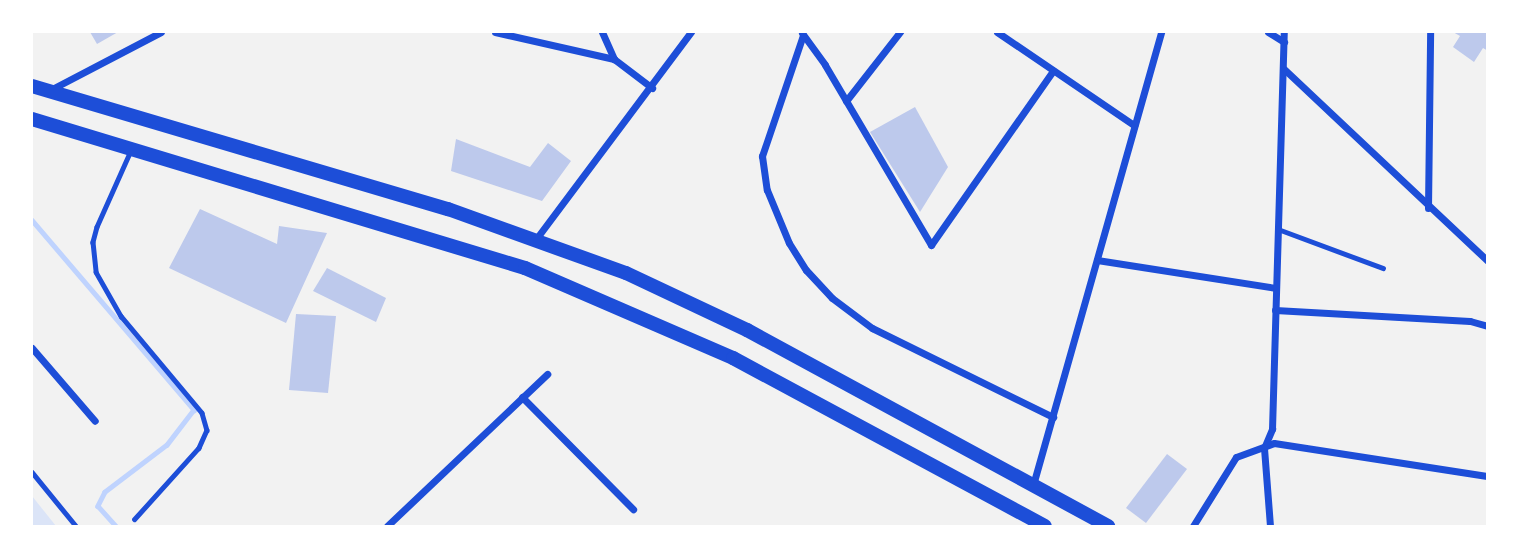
<!DOCTYPE html>
<style>
body{margin:0}
#map{position:relative;width:1519px;height:558px;overflow:hidden;background:#f2f2f2;font-family:Mulish,sans-serif}
div>[style]{position:absolute}
.green>*{inset:0;background:#dbe4f7}
.stream>*{height:4.5px;margin:-2.25px;padding:0 2.25px;transform-origin:2.25px;border-radius:2.25px;background:#bfd3fe}
.building>*{inset:0;background:#bdc9ec}
.service>*{height:4.5px;margin:-2.25px;padding:0 2.25px;transform-origin:2.25px;border-radius:2.25px;background:#1d4ed8}
.minor>*{height:7px;margin:-3.5px;padding:0 3.5px;transform-origin:3.5px;border-radius:3.5px;background:#1d4ed8}
.trunk>*{height:14px;margin:-7px;padding:0 7px;transform-origin:7px;border-radius:7px;background:#1d4ed8}
span{translate:-50% -50%;white-space:nowrap;text-align:center;line-height:1.15;-webkit-text-stroke:5px #fff;paint-order:stroke}
.frame{position:absolute;inset:0;border:33px solid #fff;pointer-events:none}
</style>
<div id="map">
<div class="green">
<i style="clip-path:polygon(32px 496px,56px 526px,32px 526px)"></i>
</div>
<div class="stream">
<i style="left:32px;top:220px;width:250px;rotate:49.5deg"></i>
<i style="left:194px;top:410px;width:44px;rotate:127.6deg"></i>
<i style="left:167px;top:445px;width:78px;rotate:142.8deg"></i>
<i style="left:105px;top:492px;width:16px;rotate:117deg"></i>
<i style="left:98px;top:506px;width:27px;rotate:48deg"></i>
</div>
<div class="building">
<i style="clip-path:polygon(90px 32px,118px 32px,97px 44px)"></i>
<i style="clip-path:polygon(1453px 32px,1488px 32px,1488px 51px,1483px 48px,1474px 62px,1453px 47px,1460px 36px)"></i>
<i style="clip-path:polygon(915px 107px,948px 167px,920px 212px,870px 132px)"></i>
<i style="clip-path:polygon(456px 139px,530px 167px,548px 143px,571px 161px,542px 201px,451px 171px)"></i>
<i style="clip-path:polygon(200px 209px,277px 244px,279px 226px,327px 233px,286px 323px,169px 268px)"></i>
<i style="clip-path:polygon(327px 268px,386px 298px,376px 322px,313px 291px)"></i>
<i style="clip-path:polygon(296px 314px,336px 316px,328px 393px,289px 390px)"></i>
<i style="clip-path:polygon(1167px 454px,1187px 469px,1146px 523px,1126px 508px)"></i>
</div>
<div class="service">
<i style="left:130px;top:153px;width:81px;rotate:114deg"></i>
<i style="left:97px;top:227px;width:16px;rotate:105deg"></i>
<i style="left:93px;top:242px;width:30px;rotate:84deg"></i>
<i style="left:96px;top:272px;width:51px;rotate:60.4deg"></i>
<i style="left:121px;top:316px;width:126px;rotate:50.1deg"></i>
<i style="left:202px;top:413px;width:18px;rotate:74deg"></i>
<i style="left:207px;top:430px;width:20px;rotate:114deg"></i>
<i style="left:199px;top:448px;width:96px;rotate:132deg"></i>
<i style="left:1278px;top:229px;width:112px;rotate:20.4deg"></i>
<i style="left:32px;top:472px;width:70px;rotate:50.8deg"></i>
</div>
<div class="minor">
<i style="left:495px;top:32px;width:122px;rotate:12.8deg"></i>
<i style="left:614px;top:59px;width:48px;rotate:37.3deg"></i>
<i style="left:602px;top:32px;width:30px;rotate:66deg"></i>
<i style="left:997px;top:32px;width:166px;rotate:34.2deg"></i>
<i style="left:1268px;top:32px;width:19px;rotate:32deg"></i>
<i style="left:802px;top:33px;width:39px;rotate:54deg"></i>
<i style="left:825px;top:65px;width:209px;rotate:59.5deg"></i>
<i style="left:931px;top:245px;width:213px;rotate:-55deg"></i>
<i style="left:803px;top:35px;width:128px;rotate:108.7deg"></i>
<i style="left:762px;top:156px;width:34px;rotate:82deg"></i>
<i style="left:767px;top:190px;width:57px;rotate:67.5deg"></i>
<i style="left:789px;top:243px;width:32px;rotate:58deg"></i>
<i style="left:806px;top:270px;width:38px;rotate:47deg"></i>
<i style="left:832px;top:298px;width:50px;rotate:36.9deg"></i>
<i style="left:872px;top:328px;width:202px;rotate:26.2deg"></i>
<i style="left:1284px;top:69px;width:280px;rotate:43.3deg"></i>
<i style="left:50px;top:90px;width:125px;rotate:-27.6deg"></i>
<i style="left:846px;top:101px;width:88px;rotate:-52deg"></i>
<i style="left:1428px;top:208px;width:176px;rotate:-89.3deg"></i>
<i style="left:536px;top:239px;width:259px;rotate:-53.2deg"></i>
<i style="left:1097px;top:260px;width:180px;rotate:8.9deg"></i>
<i style="left:1275px;top:310px;width:195px;rotate:3.2deg"></i>
<i style="left:1470px;top:321px;width:19px;rotate:16deg"></i>
<i style="left:32px;top:348px;width:96px;rotate:49.2deg"></i>
<i style="left:522px;top:397px;width:158px;rotate:45.3deg"></i>
<i style="left:1033px;top:485px;width:471px;rotate:-74.2deg"></i>
<i style="left:387px;top:526px;width:221px;rotate:-43.5deg"></i>
<i style="left:1193px;top:526px;width:81px;rotate:-58.1deg"></i>
<i style="left:1236px;top:457px;width:40px;rotate:-20.2deg"></i>
<i style="left:1274px;top:443px;width:217px;rotate:8.8deg"></i>
<i style="left:1270px;top:526px;width:78px;rotate:-94.4deg"></i>
<i style="left:1264px;top:448px;width:21px;rotate:-67deg"></i>
<i style="left:1272px;top:429px;width:397px;rotate:-88.3deg"></i>
</div>
<div class="trunk">
<i style="left:32px;top:86px;width:434px;rotate:16.5deg"></i>
<i style="left:448px;top:209px;width:189px;rotate:19.8deg"></i>
<i style="left:626px;top:273px;width:134px;rotate:25.2deg"></i>
<i style="left:747px;top:330px;width:411px;rotate:28.5deg"></i>
<i style="left:32px;top:119px;width:515px;rotate:16.82deg"></i>
<i style="left:525px;top:268px;width:227px;rotate:23.4deg"></i>
<i style="left:733px;top:358px;width:354px;rotate:28.3deg"></i>
</div>
<div class="frame"></div>
</div>
